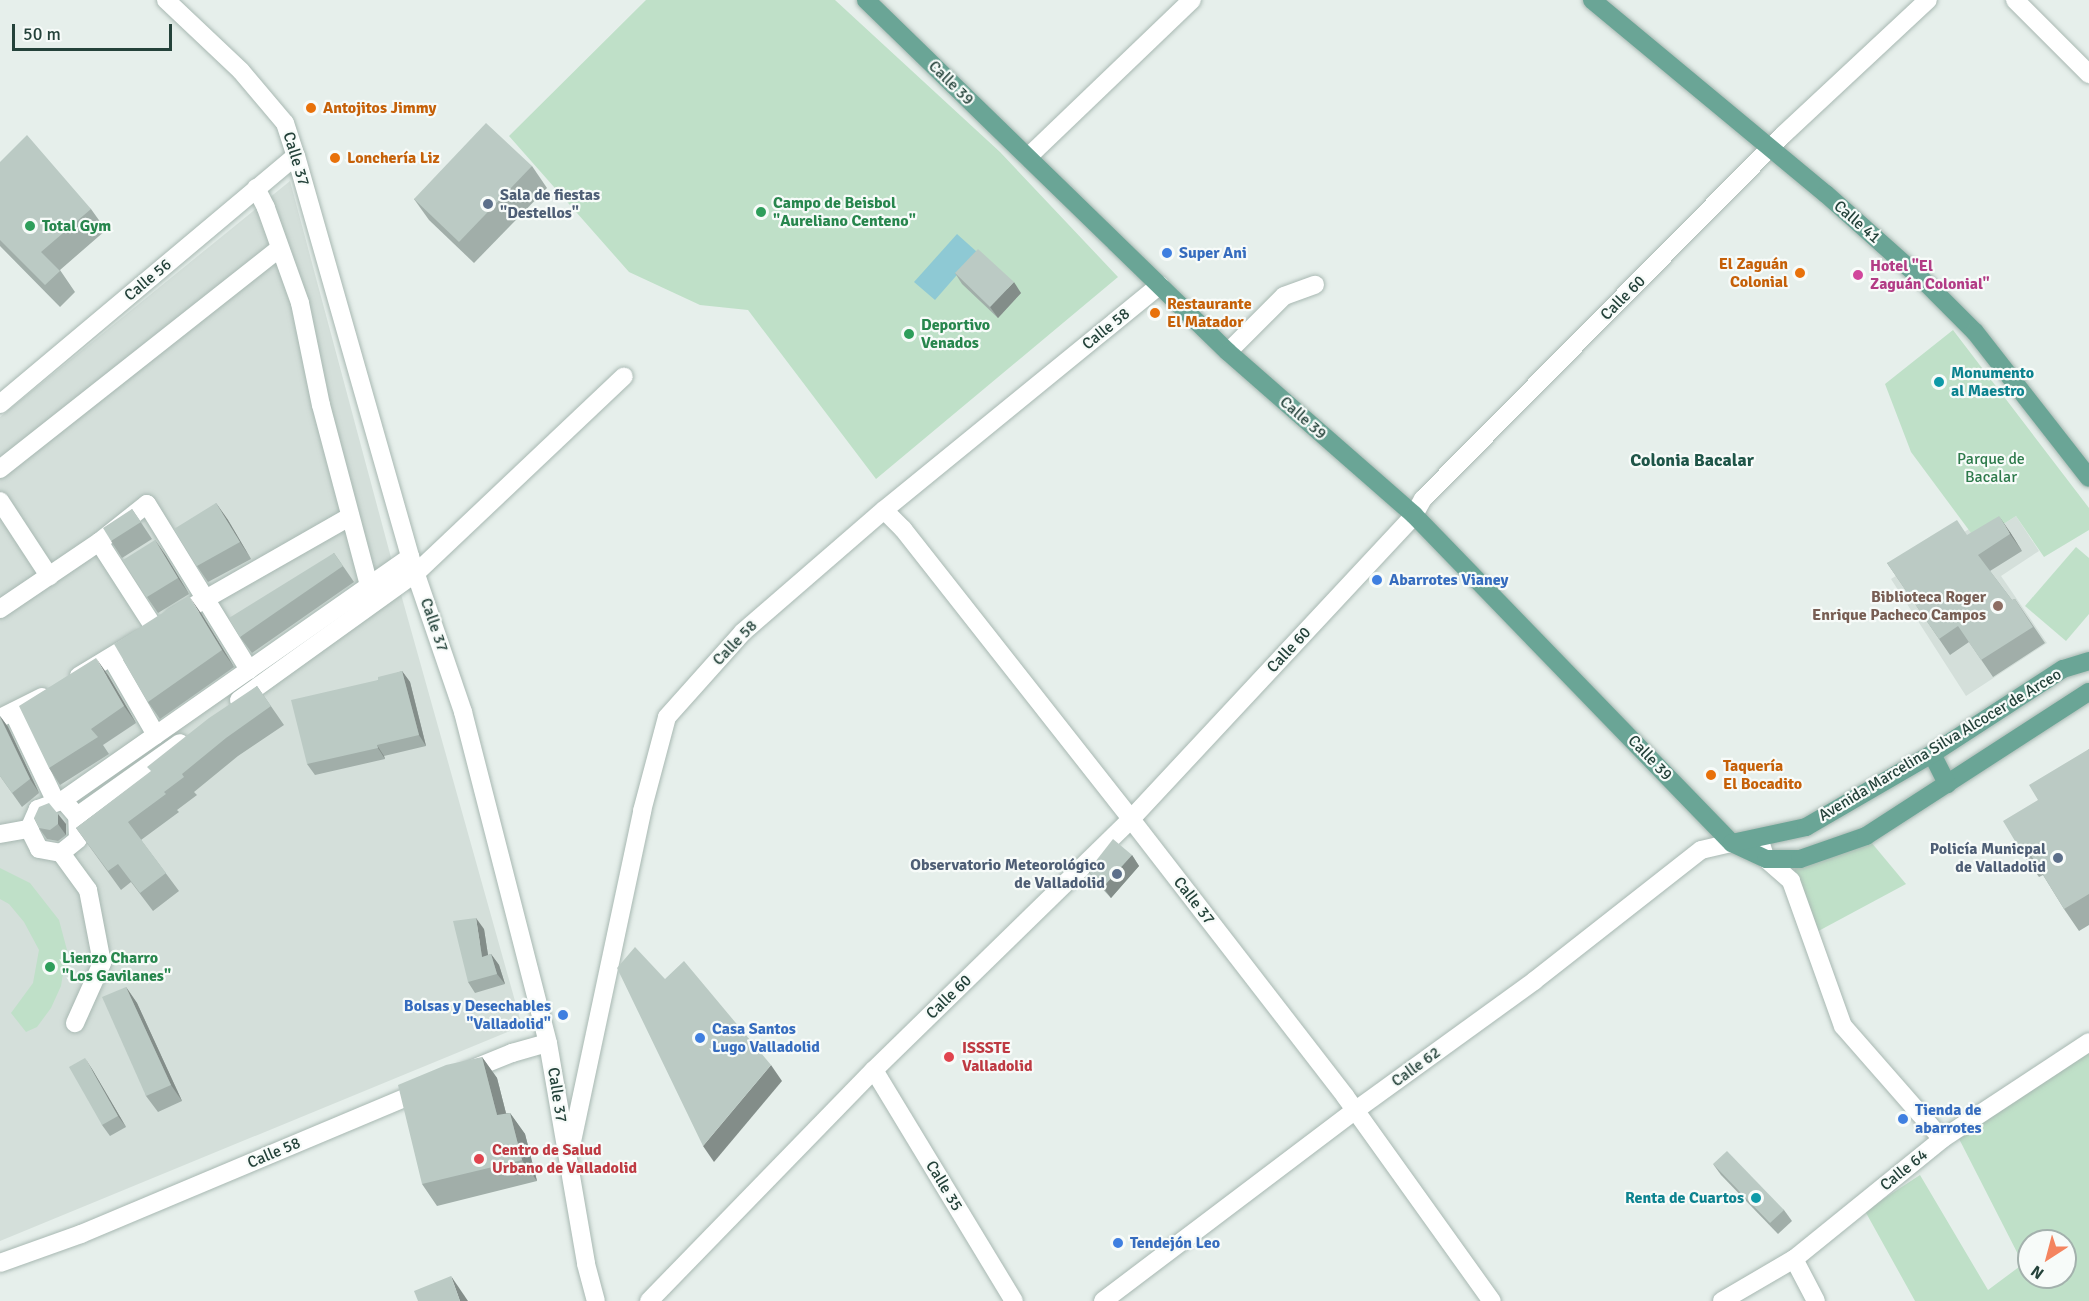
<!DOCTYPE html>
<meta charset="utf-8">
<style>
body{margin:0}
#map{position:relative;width:2089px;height:1301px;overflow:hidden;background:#e6efeb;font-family:Signika,sans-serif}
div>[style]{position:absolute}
.built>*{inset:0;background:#d4dfda}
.green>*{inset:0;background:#bfe0c8}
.water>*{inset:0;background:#8ec9d4}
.roads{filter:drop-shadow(0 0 2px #a8b8b2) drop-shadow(0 0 2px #a8b8b2)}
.minor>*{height:18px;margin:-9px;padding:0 9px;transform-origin:9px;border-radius:9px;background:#fff}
.major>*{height:18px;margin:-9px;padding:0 9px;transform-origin:9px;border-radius:9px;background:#6aa596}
.wall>*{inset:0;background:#a1aea9}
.shaded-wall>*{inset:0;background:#838d89}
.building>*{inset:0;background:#bbcac4}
.dots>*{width:16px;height:16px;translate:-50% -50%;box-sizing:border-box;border:3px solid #f7fbf9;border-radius:50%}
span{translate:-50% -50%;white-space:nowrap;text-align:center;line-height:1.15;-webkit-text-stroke:4.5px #f7fbf9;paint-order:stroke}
.street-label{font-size:16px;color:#24423a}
.food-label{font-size:16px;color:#c56008;font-weight:700}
.left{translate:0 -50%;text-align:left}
.right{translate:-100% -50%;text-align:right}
.service-label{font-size:16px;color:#4e5e75;font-weight:700}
.leisure-label{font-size:16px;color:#27864d;font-weight:700}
.shop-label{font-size:16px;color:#366cbe;font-weight:700}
.hotel-label{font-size:16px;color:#b23c85;font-weight:700}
.culture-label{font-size:16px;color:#0d838f;font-weight:700}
.park-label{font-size:16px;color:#2d7a4b}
.education-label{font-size:16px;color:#785e54;font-weight:700}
.health-label{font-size:16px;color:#be3a42;font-weight:700}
.neighbourhood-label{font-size:18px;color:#1f5548;font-weight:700}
.north{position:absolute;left:2017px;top:1229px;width:60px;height:60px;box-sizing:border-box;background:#f7fbf9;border:2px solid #a3b1ad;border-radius:50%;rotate:216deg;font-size:16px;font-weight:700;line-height:24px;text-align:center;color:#24423a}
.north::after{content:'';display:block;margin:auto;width:21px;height:27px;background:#f4845f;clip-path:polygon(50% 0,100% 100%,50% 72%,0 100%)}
.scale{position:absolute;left:12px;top:24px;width:160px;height:27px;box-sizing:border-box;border:3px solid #24423a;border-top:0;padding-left:8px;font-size:18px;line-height:21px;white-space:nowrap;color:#24423a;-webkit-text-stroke:4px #f7fbf9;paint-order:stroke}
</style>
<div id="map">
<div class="built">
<i style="clip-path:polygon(290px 181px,397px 580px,522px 1026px,0 1241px,0 417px)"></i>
<i style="clip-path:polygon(2016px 516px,2039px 551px,2001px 576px,2047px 643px,1966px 696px,1891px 579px,1969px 529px,1977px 541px)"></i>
</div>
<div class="green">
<i style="clip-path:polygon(646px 0,835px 0,1000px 152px,1118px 277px,876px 479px,748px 310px,700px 305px,629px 272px,509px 136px)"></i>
<i style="clip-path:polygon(1953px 330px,2089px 508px,2089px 530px,2044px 557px,2016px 516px,1977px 541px,1911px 452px,1885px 384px)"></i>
<i style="clip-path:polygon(2076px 547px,2089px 558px,2089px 614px,2066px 641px,2025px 606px)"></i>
<i style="clip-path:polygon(1866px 836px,1906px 884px,1811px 935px,1791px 881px,1798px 860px)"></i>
<i style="clip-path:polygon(0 868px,30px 883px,59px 920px,67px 950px,61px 986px,51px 1008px,37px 1027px,26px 1032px,11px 1013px,33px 983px,39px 950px,24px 922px,9px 904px,0 899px)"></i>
<i style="clip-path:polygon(evenodd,2089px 1038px,2089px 1301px,1915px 1301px,1865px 1211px,1920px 1175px,1988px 1290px,2023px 1264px,1954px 1129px,2089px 1038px,2029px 1241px,2065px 1241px,2065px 1277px,2029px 1277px,2029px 1241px)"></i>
</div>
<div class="water">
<i style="clip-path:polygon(957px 234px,977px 252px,935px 300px,914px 282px)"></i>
</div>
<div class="roads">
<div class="minor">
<i style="left:166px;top:0;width:103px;rotate:43.4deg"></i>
<i style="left:241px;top:71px;width:68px;rotate:49.8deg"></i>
<i style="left:285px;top:123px;width:35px;rotate:72deg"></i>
<i style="left:296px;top:156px;width:417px;rotate:74.1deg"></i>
<i style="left:410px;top:557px;width:164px;rotate:71.1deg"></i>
<i style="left:463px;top:712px;width:342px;rotate:75.6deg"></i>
<i style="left:548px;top:1043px;width:224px;rotate:80.2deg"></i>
<i style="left:586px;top:1264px;width:38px;rotate:75deg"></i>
<i style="left:2015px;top:0;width:105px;rotate:45deg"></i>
<i style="left:1028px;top:157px;width:227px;rotate:-43.8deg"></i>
<i style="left:256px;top:188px;width:22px;rotate:63deg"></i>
<i style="left:266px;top:208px;width:101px;rotate:70.3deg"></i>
<i style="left:300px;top:303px;width:104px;rotate:78.4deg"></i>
<i style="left:321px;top:405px;width:187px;rotate:75.1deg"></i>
<i style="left:1228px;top:352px;width:79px;rotate:-45deg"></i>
<i style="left:1284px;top:296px;width:33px;rotate:-20deg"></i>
<i style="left:0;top:404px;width:386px;rotate:-40deg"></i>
<i style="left:0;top:469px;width:355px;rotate:-38.3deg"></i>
<i style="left:0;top:501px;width:90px;rotate:56.8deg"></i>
<i style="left:884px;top:510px;width:27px;rotate:45deg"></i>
<i style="left:903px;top:529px;width:369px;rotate:51.8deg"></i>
<i style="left:1131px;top:819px;width:350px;rotate:52.3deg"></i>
<i style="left:1345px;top:1096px;width:252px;rotate:54.4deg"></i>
<i style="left:99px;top:542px;width:103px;rotate:57.2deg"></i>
<i style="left:0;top:609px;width:120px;rotate:-34.1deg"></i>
<i style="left:99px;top:542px;width:61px;rotate:-38.4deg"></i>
<i style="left:147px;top:504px;width:195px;rotate:58.4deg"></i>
<i style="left:174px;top:617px;width:202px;rotate:-29.7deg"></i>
<i style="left:111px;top:657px;width:90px;rotate:60deg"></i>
<i style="left:79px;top:676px;width:71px;rotate:-31.2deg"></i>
<i style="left:239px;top:700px;width:218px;rotate:-35.7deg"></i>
<i style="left:416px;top:573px;width:286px;rotate:-43.4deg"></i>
<i style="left:13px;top:712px;width:100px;rotate:64.5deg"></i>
<i style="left:0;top:718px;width:47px;rotate:-26.6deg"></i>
<i style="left:63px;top:800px;width:424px;rotate:-35deg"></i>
<i style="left:77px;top:816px;width:126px;rotate:-35.3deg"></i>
<i style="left:0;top:834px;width:29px;rotate:-10deg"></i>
<i style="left:1759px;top:838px;width:22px;rotate:72deg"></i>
<i style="left:1766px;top:859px;width:33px;rotate:41deg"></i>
<i style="left:1791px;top:881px;width:154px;rotate:70.3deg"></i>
<i style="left:1843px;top:1026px;width:150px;rotate:48.8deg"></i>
<i style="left:61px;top:853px;width:22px;rotate:-39deg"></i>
<i style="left:78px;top:839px;width:23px;rotate:-92deg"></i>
<i style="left:77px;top:816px;width:21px;rotate:-131deg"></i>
<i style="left:63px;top:800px;width:27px;rotate:160deg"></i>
<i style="left:38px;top:809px;width:22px;rotate:114deg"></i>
<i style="left:29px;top:829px;width:22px;rotate:63deg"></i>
<i style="left:39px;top:849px;width:22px;rotate:10deg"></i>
<i style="left:61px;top:853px;width:46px;rotate:53.9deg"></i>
<i style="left:88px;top:890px;width:74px;rotate:79.1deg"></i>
<i style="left:102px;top:963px;width:66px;rotate:114.2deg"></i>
<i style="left:874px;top:1070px;width:270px;rotate:58.8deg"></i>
<i style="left:465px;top:1072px;width:51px;rotate:-22deg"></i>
<i style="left:512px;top:1053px;width:37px;rotate:-16deg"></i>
<i style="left:570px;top:1151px;width:348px;rotate:-78deg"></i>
<i style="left:642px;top:811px;width:97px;rotate:-75.1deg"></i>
<i style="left:667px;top:717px;width:114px;rotate:-48.2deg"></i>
<i style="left:743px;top:632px;width:186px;rotate:-40.9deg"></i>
<i style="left:884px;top:510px;width:356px;rotate:-39.2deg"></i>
<i style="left:1794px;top:1259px;width:47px;rotate:62.4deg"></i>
<i style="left:0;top:1263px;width:86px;rotate:-19.7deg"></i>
<i style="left:81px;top:1234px;width:371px;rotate:-22.8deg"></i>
<i style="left:649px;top:1301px;width:322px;rotate:-45.8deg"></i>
<i style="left:874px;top:1070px;width:359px;rotate:-44.3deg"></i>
<i style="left:1131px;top:819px;width:415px;rotate:-47deg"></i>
<i style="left:1414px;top:515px;width:18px;rotate:-61deg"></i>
<i style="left:1423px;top:499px;width:512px;rotate:-45.32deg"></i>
<i style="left:1783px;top:135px;width:198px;rotate:-43deg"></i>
<i style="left:1103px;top:1301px;width:317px;rotate:-37.1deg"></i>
<i style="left:1356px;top:1110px;width:220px;rotate:-35.9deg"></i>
<i style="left:1534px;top:981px;width:212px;rotate:-38.1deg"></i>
<i style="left:1701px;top:850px;width:32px;rotate:-13deg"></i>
<i style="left:1722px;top:1301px;width:83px;rotate:-30.3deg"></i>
<i style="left:1794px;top:1259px;width:191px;rotate:-39deg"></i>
<i style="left:1942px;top:1139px;width:176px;rotate:-33.4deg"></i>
</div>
<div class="major">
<i style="left:866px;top:0;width:505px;rotate:44.2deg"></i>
<i style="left:1228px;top:352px;width:247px;rotate:41.2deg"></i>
<i style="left:1414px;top:515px;width:457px;rotate:45.9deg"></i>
<i style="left:1732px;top:843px;width:38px;rotate:25deg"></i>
<i style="left:1766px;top:859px;width:34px"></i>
<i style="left:1800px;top:859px;width:70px;rotate:-19.2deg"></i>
<i style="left:1866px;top:836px;width:265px;rotate:-32.9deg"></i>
<i style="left:1592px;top:0;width:304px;rotate:39.7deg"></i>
<i style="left:1826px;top:194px;width:134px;rotate:41.7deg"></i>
<i style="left:1926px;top:283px;width:69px;rotate:45deg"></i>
<i style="left:1975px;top:332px;width:185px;rotate:52deg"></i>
<i style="left:1932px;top:754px;width:34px;rotate:63deg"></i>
<i style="left:1732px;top:843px;width:76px;rotate:-12.2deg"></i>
<i style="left:1806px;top:827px;width:146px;rotate:-30.1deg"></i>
<i style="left:1932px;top:754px;width:156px;rotate:-33deg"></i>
<i style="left:2063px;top:669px;width:27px;rotate:-17deg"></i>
</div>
</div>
<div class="wall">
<i style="clip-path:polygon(0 162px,91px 209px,106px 230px,60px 270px,75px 292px,60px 307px,0 246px)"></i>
<i style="clip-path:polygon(532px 166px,547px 188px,474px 263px,429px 220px,414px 199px)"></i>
<i style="clip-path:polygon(955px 273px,1021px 293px,998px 318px,962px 284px)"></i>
<i style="clip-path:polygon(216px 503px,228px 520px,251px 559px,208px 582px,197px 566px)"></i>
<i style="clip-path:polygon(132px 509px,152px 539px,122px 558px,111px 541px)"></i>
<i style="clip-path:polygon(2010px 532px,2022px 551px,1990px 571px,2012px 600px,2015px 599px,2045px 643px,1993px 677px,1969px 642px,1950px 655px,1887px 563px,1968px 535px)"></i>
<i style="clip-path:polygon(155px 540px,166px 556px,189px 594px,158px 613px,147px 597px)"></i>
<i style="clip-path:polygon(334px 553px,354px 582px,252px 653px,240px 637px)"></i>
<i style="clip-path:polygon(201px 613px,234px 667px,160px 719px,148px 702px)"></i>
<i style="clip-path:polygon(402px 671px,410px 682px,426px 746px,384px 756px,385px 759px,315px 775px,307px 764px,378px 680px)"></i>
<i style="clip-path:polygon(108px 675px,136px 723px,103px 745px,109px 754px,60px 785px,49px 768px)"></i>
<i style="clip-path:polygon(257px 686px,284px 725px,238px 756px,194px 792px,197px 795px,177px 810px,179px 812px,141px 840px,179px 891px,153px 911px,131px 882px,121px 890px,76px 828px,151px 772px)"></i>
<i style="clip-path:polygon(0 716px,8px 727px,39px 793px,22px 807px,0 776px)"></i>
<i style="clip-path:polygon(2089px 749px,2089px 925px,2079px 931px,2064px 909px,2043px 875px,2039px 877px,2024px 856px,2038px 800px)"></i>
<i style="clip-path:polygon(34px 818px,66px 824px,66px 835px,58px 841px,47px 839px,39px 828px)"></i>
<i style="clip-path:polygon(1132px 855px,1139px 866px,1111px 898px,1096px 882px,1088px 871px)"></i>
<i style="clip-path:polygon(484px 929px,488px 955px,491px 954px,499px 965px,505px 984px,475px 993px,468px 982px)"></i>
<i style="clip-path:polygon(126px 987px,137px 1003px,182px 1101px,158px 1112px,146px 1096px)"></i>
<i style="clip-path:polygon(482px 1057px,497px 1078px,506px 1113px,510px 1113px,525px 1134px,537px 1181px,437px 1206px,422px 1184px)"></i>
<i style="clip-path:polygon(92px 1069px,126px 1127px,110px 1136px,102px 1125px)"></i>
<i style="clip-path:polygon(1713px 1164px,1784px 1210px,1792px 1221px,1778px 1234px,1721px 1175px)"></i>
</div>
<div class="shaded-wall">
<i style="clip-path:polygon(1014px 282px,1021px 293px,998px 318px,990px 307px)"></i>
<i style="clip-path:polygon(216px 503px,228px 520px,251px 559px,240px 542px)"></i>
<i style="clip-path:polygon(1999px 516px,2010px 532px,2022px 551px,2010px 534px)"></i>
<i style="clip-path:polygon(155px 540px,166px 556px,189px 594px,178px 578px)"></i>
<i style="clip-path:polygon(189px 596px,201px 613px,234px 667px,222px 650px)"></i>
<i style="clip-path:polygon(96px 658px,108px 675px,136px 723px,124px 706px)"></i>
<i style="clip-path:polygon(402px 671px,410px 682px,426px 746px,419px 735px)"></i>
<i style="clip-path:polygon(0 716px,8px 727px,39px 793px,30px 779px)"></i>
<i style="clip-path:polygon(377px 745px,384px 756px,385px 759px,378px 748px)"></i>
<i style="clip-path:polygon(58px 814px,66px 824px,66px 835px,58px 824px)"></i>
<i style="clip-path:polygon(1132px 855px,1139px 866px,1111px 898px,1103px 887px)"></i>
<i style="clip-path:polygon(476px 918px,484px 929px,490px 968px,482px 957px)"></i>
<i style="clip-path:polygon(491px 954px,499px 965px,505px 984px,497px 974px)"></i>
<i style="clip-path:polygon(126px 987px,137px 1003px,182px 1101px,171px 1085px)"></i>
<i style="clip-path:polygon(482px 1057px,497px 1078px,512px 1137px,497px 1115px)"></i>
<i style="clip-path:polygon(85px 1058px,92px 1069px,126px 1127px,118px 1116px)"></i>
<i style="clip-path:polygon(771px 1065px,782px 1081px,714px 1162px,703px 1146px)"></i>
<i style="clip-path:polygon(510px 1113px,525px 1134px,537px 1181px,522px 1160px)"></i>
<i style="clip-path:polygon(451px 1276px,468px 1301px,460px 1301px)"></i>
</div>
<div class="building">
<i style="clip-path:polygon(486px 123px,532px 166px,459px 242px,414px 199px)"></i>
<i style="clip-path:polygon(27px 135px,91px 209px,41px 252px,60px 271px,45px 285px,0 240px,0 162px)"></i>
<i style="clip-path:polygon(978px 249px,1014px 282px,990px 307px,955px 273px)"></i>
<i style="clip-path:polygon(216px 503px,240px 542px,197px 566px,174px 529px)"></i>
<i style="clip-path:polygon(132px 509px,141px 522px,111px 541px,103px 528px)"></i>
<i style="clip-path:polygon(1999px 516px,2010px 534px,1978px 555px,2012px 600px,2015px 599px,2033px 627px,1981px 660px,1958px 626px,1939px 639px,1887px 563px,1957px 520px,1967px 535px)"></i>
<i style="clip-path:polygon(155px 540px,178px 578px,147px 597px,123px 560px)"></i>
<i style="clip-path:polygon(334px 553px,343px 566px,240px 637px,229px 618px)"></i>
<i style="clip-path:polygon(189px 596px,222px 650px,148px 702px,114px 644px)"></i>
<i style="clip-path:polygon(96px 658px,124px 706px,91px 729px,98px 737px,49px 768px,19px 706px)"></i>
<i style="clip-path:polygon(402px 671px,419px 735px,377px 745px,378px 748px,307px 764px,291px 700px,378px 680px,378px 677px)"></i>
<i style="clip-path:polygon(257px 686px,271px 706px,226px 738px,182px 774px,184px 777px,164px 792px,166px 794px,128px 822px,166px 873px,140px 893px,118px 864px,108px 871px,76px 828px,151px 771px,147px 767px,209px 718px)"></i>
<i style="clip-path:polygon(0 717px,30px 779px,12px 793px,0 776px)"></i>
<i style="clip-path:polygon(2089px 749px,2089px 894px,2064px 909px,2029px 852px,2024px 856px,2003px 821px,2038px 800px,2029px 785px)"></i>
<i style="clip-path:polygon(49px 803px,58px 814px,58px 824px,50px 830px,39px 828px,34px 818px,39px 807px)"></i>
<i style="clip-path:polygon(1113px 839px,1132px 855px,1103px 887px,1088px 871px)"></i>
<i style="clip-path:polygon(476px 918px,482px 957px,491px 954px,497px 974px,468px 982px,453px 921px)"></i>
<i style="clip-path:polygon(635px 947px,665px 979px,684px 961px,771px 1065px,703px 1146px,617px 968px)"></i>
<i style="clip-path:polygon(126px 987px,171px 1085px,146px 1096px,102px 997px)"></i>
<i style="clip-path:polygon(482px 1057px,497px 1115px,510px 1113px,522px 1160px,422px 1184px,398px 1085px,446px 1065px)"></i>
<i style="clip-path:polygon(85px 1058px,118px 1116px,102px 1125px,69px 1067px)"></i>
<i style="clip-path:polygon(1727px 1151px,1784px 1210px,1770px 1223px,1713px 1164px)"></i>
<i style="clip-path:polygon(451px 1276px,460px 1301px,418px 1301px,414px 1291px)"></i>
</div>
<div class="dots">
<i style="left:311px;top:108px;background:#e8710a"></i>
<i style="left:335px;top:158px;background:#e8710a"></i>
<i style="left:488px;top:204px;background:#5c6f8a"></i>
<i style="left:761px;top:212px;background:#2e9e5b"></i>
<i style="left:30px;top:226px;background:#2e9e5b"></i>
<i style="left:1167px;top:253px;background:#3f7fe0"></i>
<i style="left:1800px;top:273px;background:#e8710a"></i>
<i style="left:1858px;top:275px;background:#d1479c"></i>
<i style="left:1155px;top:313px;background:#e8710a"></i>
<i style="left:909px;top:334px;background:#2e9e5b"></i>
<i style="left:1939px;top:382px;background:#0f9aa8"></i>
<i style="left:1377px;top:580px;background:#3f7fe0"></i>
<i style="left:1998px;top:606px;background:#8d6e63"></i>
<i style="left:1711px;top:775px;background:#e8710a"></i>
<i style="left:2058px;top:858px;background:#5c6f8a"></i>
<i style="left:1117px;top:874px;background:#5c6f8a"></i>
<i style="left:50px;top:967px;background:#2e9e5b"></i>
<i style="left:563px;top:1015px;background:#3f7fe0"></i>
<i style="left:700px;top:1038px;background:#3f7fe0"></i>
<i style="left:949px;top:1057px;background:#e0444e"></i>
<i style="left:1903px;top:1119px;background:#3f7fe0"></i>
<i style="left:479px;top:1159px;background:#e0444e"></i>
<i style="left:1756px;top:1198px;background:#0f9aa8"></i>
<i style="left:1118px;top:1243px;background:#3f7fe0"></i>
</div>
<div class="street-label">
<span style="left:951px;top:83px;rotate:44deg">Calle 39</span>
<span style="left:296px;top:159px;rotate:73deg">Calle 37</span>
<span style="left:1857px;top:222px;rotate:41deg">Calle 41</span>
<span style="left:148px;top:280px;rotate:-40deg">Calle 56</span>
<span style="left:1623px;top:298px;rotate:-45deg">Calle 60</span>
<span style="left:1106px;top:329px;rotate:-39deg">Calle 58</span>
<span style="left:1303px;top:418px;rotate:41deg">Calle 39</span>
<span style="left:434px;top:625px;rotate:71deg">Calle 37</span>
<span style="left:735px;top:643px;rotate:-46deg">Calle 58</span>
<span style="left:1289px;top:650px;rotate:-47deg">Calle 60</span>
<span style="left:1940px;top:745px;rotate:-31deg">Avenida Marcelina Silva Alcocer de Arceo</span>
<span style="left:1650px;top:758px;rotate:46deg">Calle 39</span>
<span style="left:1194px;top:901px;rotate:52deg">Calle 37</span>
<span style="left:949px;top:997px;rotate:-44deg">Calle 60</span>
<span style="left:1416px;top:1067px;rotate:-36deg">Calle 62</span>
<span style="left:557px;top:1095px;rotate:81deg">Calle 37</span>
<span style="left:274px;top:1153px;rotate:-23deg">Calle 58</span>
<span style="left:1904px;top:1170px;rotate:-39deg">Calle 64</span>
<span style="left:944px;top:1186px;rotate:59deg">Calle 35</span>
</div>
<div class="food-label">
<span class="left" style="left:323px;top:108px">Antojitos Jimmy</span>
<span class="left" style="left:347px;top:158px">Lonchería Liz</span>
<span class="right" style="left:1788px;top:273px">El Zaguán<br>Colonial</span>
<span class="left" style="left:1167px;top:313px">Restaurante<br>El Matador</span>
<span class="left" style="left:1723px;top:775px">Taquería<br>El Bocadito</span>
</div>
<div class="service-label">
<span class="left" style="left:500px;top:204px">Sala de fiestas<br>"Destellos"</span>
<span class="right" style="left:2046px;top:858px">Policía Municpal<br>de Valladolid</span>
<span class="right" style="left:1105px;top:874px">Observatorio Meteorológico<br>de Valladolid</span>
</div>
<div class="leisure-label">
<span class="left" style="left:773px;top:212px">Campo de Beisbol<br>"Aureliano Centeno"</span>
<span class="left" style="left:42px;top:226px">Total Gym</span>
<span class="left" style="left:921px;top:334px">Deportivo<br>Venados</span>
<span class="left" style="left:62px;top:967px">Lienzo Charro<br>"Los Gavilanes"</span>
</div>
<div class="shop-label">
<span class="left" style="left:1179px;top:253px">Super Ani</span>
<span class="left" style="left:1389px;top:580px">Abarrotes Vianey</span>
<span class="right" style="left:551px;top:1015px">Bolsas y Desechables<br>"Valladolid"</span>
<span class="left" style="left:712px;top:1038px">Casa Santos<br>Lugo Valladolid</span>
<span class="left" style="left:1915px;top:1119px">Tienda de<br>abarrotes</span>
<span class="left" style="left:1130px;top:1243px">Tendejón Leo</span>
</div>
<div class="hotel-label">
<span class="left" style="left:1870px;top:275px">Hotel "El<br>Zaguán Colonial"</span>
</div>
<div class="culture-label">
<span class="left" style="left:1951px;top:382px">Monumento<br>al Maestro</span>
<span class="right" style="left:1744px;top:1198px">Renta de Cuartos</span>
</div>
<div class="park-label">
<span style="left:1991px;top:468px">Parque de<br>Bacalar</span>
</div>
<div class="education-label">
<span class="right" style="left:1986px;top:606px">Biblioteca Roger<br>Enrique Pacheco Campos</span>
</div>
<div class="health-label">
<span class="left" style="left:962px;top:1057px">ISSSTE<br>Valladolid</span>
<span class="left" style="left:492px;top:1159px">Centro de Salud<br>Urbano de Valladolid</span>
</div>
<div class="neighbourhood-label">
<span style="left:1692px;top:460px">Colonia Bacalar</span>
</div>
<div class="north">N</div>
<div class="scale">50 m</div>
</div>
